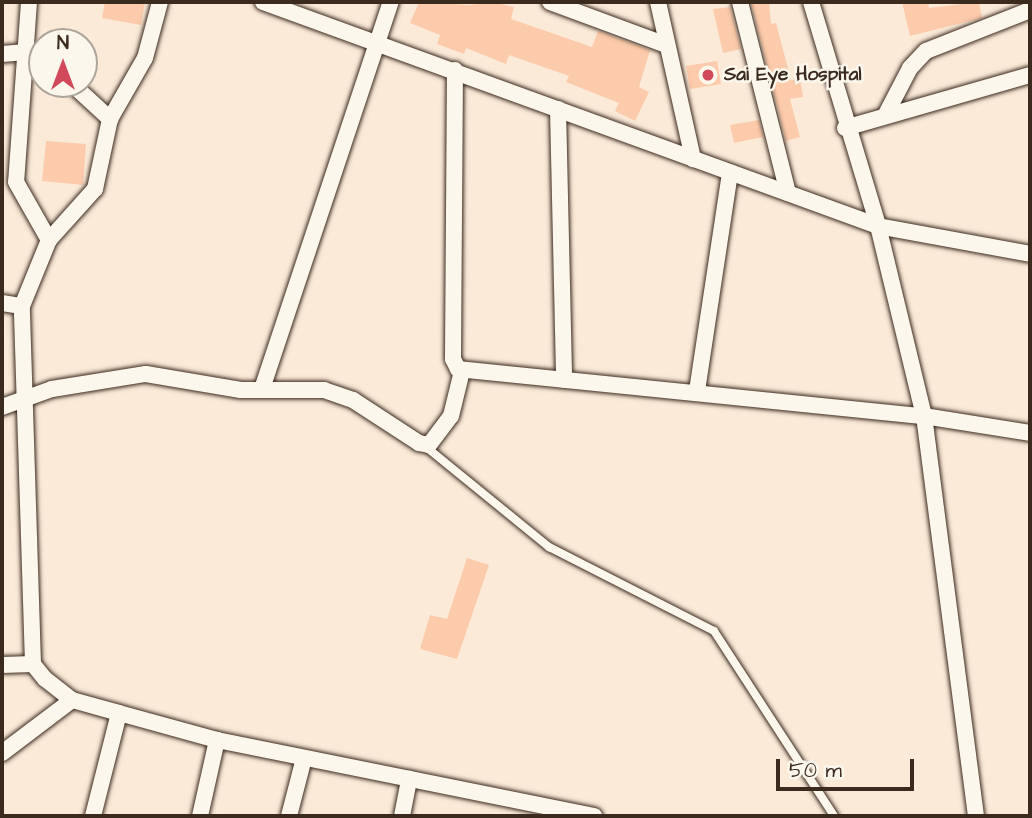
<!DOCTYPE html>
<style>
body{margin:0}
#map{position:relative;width:1032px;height:818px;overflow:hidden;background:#fbead8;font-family:"Architects Daughter",sans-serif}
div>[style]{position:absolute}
.building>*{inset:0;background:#fccbab}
.roads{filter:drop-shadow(0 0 2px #3b2a1e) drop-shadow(0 0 2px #3b2a1e)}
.lane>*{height:8px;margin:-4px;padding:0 4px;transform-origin:4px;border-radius:4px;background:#fbf7ec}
.street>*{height:16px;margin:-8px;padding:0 8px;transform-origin:8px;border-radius:8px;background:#fbf7ec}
.dots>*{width:19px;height:19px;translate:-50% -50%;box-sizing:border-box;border:4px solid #fbf7ec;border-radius:50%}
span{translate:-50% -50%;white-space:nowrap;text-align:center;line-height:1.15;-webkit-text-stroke:5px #fbf7ec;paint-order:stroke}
.poi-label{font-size:19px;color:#3b2a1e;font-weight:700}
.left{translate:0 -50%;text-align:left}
.frame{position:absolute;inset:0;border:4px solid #3b2a1e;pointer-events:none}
.north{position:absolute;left:28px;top:28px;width:70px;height:70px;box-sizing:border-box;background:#fbf7ec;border:2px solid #aea59a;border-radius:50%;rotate:0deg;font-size:19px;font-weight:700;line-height:28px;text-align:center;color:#3b2a1e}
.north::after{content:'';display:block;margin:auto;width:24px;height:32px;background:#d1495b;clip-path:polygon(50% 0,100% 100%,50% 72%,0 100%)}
.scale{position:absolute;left:776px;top:759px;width:138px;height:32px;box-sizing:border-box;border:4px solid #3b2a1e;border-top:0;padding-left:9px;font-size:21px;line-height:24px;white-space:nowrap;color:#3b2a1e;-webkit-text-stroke:5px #fbf7ec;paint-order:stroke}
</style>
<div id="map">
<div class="building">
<i style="clip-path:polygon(105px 2px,145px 2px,141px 25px,102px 18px)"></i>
<i style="clip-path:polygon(419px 2px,470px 5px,492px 2px,514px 7px,511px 19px,592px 47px,598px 31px,650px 50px,639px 87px,649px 92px,635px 121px,615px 111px,619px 103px,566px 82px,569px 76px,509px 55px,506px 64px,466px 48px,464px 54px,437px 44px,440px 35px,410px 23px)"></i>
<i style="clip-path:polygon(751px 2px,769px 2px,771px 24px,776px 23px,791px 80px,800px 79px,803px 97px,790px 99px,800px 137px,786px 141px)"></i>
<i style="clip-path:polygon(902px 2px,928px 2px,929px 8px,979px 2px,982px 18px,910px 36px)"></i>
<i style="clip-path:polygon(730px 7px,741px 49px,723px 53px,713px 9px)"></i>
<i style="clip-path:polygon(717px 61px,721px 84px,690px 89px,686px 66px)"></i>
<i style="clip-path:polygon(759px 120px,763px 137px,734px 143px,730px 125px)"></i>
<i style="clip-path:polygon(46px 141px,86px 144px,83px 185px,42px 181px)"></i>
<i style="clip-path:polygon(467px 558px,489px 565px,457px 659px,420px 649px,430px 615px,447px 619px)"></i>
</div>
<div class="roads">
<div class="lane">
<i style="left:426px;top:447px;width:159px;rotate:39.1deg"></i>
<i style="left:549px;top:547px;width:185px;rotate:27deg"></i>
<i style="left:714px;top:631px;width:221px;rotate:57deg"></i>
</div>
<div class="street">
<i style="left:29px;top:2px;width:180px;rotate:94.1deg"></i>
<i style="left:16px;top:182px;width:67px;rotate:60.4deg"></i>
<i style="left:263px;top:2px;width:655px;rotate:20.01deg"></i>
<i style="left:550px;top:2px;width:124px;rotate:20.3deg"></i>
<i style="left:658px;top:2px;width:161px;rotate:77.4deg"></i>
<i style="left:740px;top:2px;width:197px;rotate:75.9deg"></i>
<i style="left:811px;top:2px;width:234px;rotate:73.3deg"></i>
<i style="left:2px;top:54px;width:21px;rotate:-5deg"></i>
<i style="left:23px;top:52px;width:20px;rotate:18deg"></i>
<i style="left:455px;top:70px;width:289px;rotate:90.4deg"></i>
<i style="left:453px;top:359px;width:11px;rotate:63deg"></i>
<i style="left:458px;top:369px;width:468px;rotate:5.8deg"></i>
<i style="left:924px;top:416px;width:107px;rotate:9.1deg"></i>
<i style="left:72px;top:84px;width:52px;rotate:42.6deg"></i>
<i style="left:558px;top:109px;width:271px;rotate:88.7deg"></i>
<i style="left:885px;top:116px;width:54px;rotate:-62.5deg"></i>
<i style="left:910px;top:68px;width:23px;rotate:-47deg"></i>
<i style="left:926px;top:51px;width:112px;rotate:-21.5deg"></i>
<i style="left:845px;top:128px;width:192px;rotate:-16deg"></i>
<i style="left:2px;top:303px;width:20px;rotate:9deg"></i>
<i style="left:262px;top:389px;width:408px;rotate:-71.6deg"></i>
<i style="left:697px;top:391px;width:221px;rotate:-81.4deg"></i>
<i style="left:2px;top:407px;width:53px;rotate:-19.8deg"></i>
<i style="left:52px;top:389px;width:95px;rotate:-9.1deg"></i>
<i style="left:146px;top:374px;width:96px;rotate:9.6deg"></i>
<i style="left:241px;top:390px;width:83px"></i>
<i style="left:324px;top:390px;width:31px;rotate:19deg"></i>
<i style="left:353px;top:400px;width:79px;rotate:33.1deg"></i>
<i style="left:419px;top:443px;width:10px;rotate:11deg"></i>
<i style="left:429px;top:445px;width:36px;rotate:-53deg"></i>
<i style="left:451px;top:416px;width:46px;rotate:-76.3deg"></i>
<i style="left:2px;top:665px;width:31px;rotate:-2deg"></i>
<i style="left:119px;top:713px;width:49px;rotate:-164.5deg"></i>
<i style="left:72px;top:700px;width:34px;rotate:-142deg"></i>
<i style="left:45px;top:679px;width:19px;rotate:-129deg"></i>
<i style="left:33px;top:664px;width:358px;rotate:-91.8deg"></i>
<i style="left:22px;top:306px;width:71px;rotate:-67.8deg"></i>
<i style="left:49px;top:240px;width:69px;rotate:-48deg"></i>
<i style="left:95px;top:189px;width:72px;rotate:-77.9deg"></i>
<i style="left:110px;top:119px;width:70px;rotate:-60.2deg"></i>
<i style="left:145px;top:58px;width:58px;rotate:-75deg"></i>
<i style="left:2px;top:753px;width:88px;rotate:-37.1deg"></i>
<i style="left:93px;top:816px;width:106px;rotate:-75.8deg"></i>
<i style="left:119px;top:713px;width:102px;rotate:15.4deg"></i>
<i style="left:217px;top:740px;width:385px;rotate:11.4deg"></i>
<i style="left:200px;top:816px;width:78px;rotate:-77.4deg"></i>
<i style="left:289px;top:816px;width:60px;rotate:-75.5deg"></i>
<i style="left:402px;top:816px;width:38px;rotate:-79deg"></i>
<i style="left:976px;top:816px;width:403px;rotate:-97.4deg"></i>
<i style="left:924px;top:416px;width:195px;rotate:-103.6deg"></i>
<i style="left:878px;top:226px;width:155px;rotate:10.4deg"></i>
</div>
</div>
<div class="dots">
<i style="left:708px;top:75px;background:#d1495b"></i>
</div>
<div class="poi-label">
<span class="left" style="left:724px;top:75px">Sai Eye Hospital</span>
</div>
<div class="frame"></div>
<div class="north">N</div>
<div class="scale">50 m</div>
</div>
